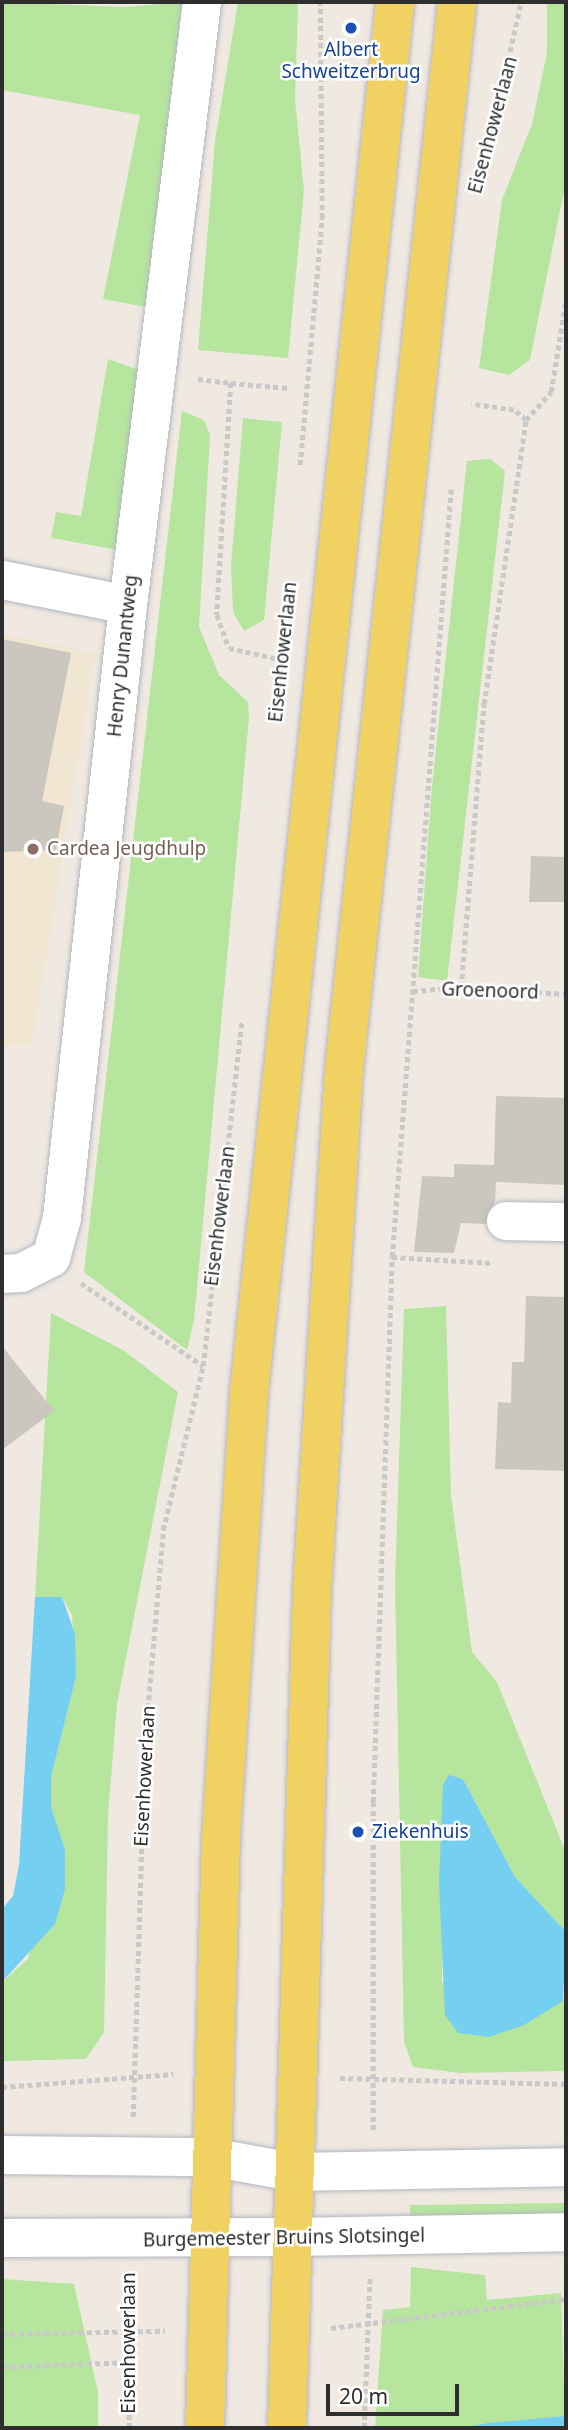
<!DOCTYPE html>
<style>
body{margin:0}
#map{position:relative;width:568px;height:2430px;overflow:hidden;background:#efe9e1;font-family:"Noto Sans",sans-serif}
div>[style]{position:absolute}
.education>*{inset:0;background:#f0e6d1}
.green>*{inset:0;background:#b6e59e}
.water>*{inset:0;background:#75cff0}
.building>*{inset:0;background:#cbc7bf}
.path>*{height:4.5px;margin-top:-2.25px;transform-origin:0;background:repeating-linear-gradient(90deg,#c9c9c9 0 5px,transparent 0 8.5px)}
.roads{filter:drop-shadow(0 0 2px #b4b7c1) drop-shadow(0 0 2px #b4b7c1)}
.minor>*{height:38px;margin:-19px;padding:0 19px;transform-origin:19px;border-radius:19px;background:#fff}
.tertiary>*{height:38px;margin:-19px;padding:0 19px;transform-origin:19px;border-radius:19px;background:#fff}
.secondary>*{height:38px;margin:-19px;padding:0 19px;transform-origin:19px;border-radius:19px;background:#fff}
.primary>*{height:38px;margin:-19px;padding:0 19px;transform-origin:19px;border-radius:19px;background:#f2d163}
.dots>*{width:19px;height:19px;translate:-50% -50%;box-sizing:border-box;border:4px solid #fff;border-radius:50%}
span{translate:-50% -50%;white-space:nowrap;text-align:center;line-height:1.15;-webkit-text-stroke:5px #fff;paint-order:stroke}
.transit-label{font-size:19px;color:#164399}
.left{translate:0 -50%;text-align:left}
.street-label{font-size:19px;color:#2e2e2e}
.education-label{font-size:19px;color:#785e54}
.frame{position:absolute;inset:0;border:4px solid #2e2e2e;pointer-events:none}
.scale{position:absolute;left:326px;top:2384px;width:133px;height:32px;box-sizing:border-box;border:4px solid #2e2e2e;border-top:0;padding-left:9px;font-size:21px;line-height:24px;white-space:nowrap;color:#2e2e2e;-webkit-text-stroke:5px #fff;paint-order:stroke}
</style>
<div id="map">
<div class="education">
<i style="clip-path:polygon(2px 634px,95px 653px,32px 1045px,2px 1046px)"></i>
</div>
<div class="green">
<i style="clip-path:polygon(2px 2px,125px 7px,182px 2px,146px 307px,103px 299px,140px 115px,2px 90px)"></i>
<i style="clip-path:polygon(238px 2px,298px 2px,295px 100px,304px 190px,288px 358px,198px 350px,215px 141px)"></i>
<i style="clip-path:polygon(547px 2px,566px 2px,566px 181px,530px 360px,509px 375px,479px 368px,502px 200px,532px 124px,547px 53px)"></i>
<i style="clip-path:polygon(108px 359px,139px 370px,118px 550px,51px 538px,56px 512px,81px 516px)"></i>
<i style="clip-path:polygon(182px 411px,204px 420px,210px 435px,199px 627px,219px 675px,248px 702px,249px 718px,194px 1320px,187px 1350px,84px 1272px)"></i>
<i style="clip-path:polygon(243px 418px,282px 422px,264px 620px,244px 631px,233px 612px,231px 566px)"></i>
<i style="clip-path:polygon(490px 459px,505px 471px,447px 981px,418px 977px,432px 786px,467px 461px)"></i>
<i style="clip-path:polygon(446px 1306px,451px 1496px,472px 1652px,497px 1682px,566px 1853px,566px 1932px,515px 1877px,463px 1779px,443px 1786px,442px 1982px,563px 2001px,566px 1996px,566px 2071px,461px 2073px,413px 2067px,404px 2042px,395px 1583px,404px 1309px)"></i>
<i style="clip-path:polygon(51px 1313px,123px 1350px,178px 1392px,117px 1704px,108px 1816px,104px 2032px,86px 2059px,2px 2061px,2px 1982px,28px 1959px,51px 1807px,51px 1777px,76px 1677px,72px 1615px,62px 1597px,35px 1597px)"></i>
<i style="clip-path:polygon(566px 2203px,566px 2218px,410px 2219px,410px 2205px)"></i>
<i style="clip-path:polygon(411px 2267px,485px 2275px,487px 2300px,561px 2293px,565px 2416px,462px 2428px,375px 2428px,383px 2310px,410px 2307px)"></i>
<i style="clip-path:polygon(2px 2279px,74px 2284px,98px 2392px,98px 2428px,2px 2428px)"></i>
</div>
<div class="water">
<i style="clip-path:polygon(35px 1597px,62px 1597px,75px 1634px,76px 1677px,51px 1777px,51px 1807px,65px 1850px,65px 1889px,55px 1924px,2px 1982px,2px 1909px,13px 1896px,19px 1865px)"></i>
<i style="clip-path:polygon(449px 1775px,463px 1779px,515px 1877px,566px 1932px,563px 2001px,524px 2025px,489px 2037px,458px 2033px,445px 2015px,439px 1883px,443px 1785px)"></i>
<i style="clip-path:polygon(565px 2416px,565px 2428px,462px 2428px,488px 2423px)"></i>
</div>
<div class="building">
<i style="clip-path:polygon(2px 639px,71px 653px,42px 801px,64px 806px,56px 850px,2px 852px)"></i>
<i style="clip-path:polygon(531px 856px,566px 857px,566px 902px,529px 902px)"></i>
<i style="clip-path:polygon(496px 1096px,566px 1098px,566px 1185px,496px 1182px,495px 1202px,485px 1224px,461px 1223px,454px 1253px,414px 1252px,422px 1176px,454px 1177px,454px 1164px,494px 1165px)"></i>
<i style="clip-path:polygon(526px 1296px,566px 1297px,566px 1471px,495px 1469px,498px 1402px,511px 1403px,512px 1362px,524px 1362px)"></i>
<i style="clip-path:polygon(2px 1346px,54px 1411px,2px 1450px)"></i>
</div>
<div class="path">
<i style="left:487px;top:151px;width:153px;rotate:-77.1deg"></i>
<i style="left:198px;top:379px;width:33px;rotate:7deg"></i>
<i style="left:231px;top:383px;width:232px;rotate:93.5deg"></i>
<i style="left:217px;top:615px;width:35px;rotate:70deg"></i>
<i style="left:229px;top:648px;width:55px;rotate:12.5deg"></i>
<i style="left:231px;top:383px;width:57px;rotate:5deg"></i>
<i style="left:526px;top:420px;width:38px;rotate:-48deg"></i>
<i style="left:551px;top:392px;width:94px;rotate:-80.8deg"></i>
<i style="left:300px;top:465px;width:248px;rotate:-84.9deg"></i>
<i style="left:322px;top:218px;width:216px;rotate:-90.5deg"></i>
<i style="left:461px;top:987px;width:284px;rotate:-85.4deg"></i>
<i style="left:484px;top:704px;width:287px;rotate:-81.6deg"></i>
<i style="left:526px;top:420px;width:16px;rotate:-140deg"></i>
<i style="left:514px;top:410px;width:43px;rotate:-172.1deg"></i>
<i style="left:413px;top:991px;width:48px;rotate:-4.8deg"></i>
<i style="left:461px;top:987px;width:105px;rotate:3.8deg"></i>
<i style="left:392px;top:1257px;width:101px;rotate:3.4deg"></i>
<i style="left:81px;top:1283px;width:148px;rotate:34.2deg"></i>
<i style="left:340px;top:2078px;width:226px;rotate:1.5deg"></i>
<i style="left:2px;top:2087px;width:172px;rotate:-4.3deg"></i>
<i style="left:133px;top:2117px;width:375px;rotate:-88.2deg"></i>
<i style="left:145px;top:1742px;width:213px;rotate:-85.1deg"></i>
<i style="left:163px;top:1530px;width:169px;rotate:-76.3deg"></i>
<i style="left:203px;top:1366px;width:348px;rotate:-83.6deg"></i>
<i style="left:373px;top:2130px;width:328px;rotate:-90deg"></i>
<i style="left:373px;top:1802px;width:545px;rotate:-88deg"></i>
<i style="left:392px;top:1257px;width:770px;rotate:-85.61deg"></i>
<i style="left:331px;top:2328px;width:237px;rotate:-7deg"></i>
<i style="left:2px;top:2334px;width:163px;rotate:-1.1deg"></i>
<i style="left:2px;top:2367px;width:129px;rotate:-2.2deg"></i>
<i style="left:129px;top:2428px;width:149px;rotate:-90deg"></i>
<i style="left:364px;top:2428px;width:153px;rotate:-87.8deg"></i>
</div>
<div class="roads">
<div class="minor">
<i style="left:2px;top:580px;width:128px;rotate:11.2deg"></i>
<i style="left:506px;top:1221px;width:60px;rotate:1deg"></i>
<i style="left:2px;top:1274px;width:19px;rotate:-3deg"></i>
<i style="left:21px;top:1273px;width:34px;rotate:-27deg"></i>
<i style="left:51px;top:1258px;width:41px;rotate:-74.6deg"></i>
<i style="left:62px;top:1218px;width:617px;rotate:-83.85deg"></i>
<i style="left:128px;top:605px;width:608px;rotate:-83deg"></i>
</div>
<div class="tertiary">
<i style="left:293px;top:2172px;width:273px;rotate:-1deg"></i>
<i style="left:292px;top:2237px;width:274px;rotate:-1deg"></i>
</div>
<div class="secondary">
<i style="left:2px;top:2155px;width:208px;rotate:0.6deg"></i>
<i style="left:210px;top:2157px;width:84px;rotate:10.2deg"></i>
<i style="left:2px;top:2238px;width:290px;rotate:-0.2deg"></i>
</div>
<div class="primary">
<i style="left:205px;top:2428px;width:591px;rotate:-88.45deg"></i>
<i style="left:221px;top:1837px;width:446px;rotate:-86.4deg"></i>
<i style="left:249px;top:1392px;width:1398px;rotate:-84deg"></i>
<i style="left:287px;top:2428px;width:838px;rotate:-88.29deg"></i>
<i style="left:312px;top:1590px;width:522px;rotate:-86.49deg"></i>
<i style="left:344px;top:1069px;width:1073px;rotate:-83.95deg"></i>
</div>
</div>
<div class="dots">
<i style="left:351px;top:28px;background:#1a4fb4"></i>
<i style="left:33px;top:849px;background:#8d6e63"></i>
<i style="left:358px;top:1832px;background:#1a4fb4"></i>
</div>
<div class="transit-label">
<span style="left:351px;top:61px">Albert<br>Schweitzerbrug</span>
<span class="left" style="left:372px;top:1832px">Ziekenhuis</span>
</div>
<div class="street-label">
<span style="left:493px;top:125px;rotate:-75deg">Eisenhowerlaan</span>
<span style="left:283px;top:652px;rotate:-84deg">Eisenhowerlaan</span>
<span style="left:123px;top:656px;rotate:-84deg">Henry Dunantweg</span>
<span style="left:490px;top:991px;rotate:2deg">Groenoord</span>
<span style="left:220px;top:1216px;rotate:-83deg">Eisenhowerlaan</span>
<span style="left:145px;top:1776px;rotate:-87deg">Eisenhowerlaan</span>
<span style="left:284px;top:2238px;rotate:-1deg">Burgemeester Bruins Slotsingel</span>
<span style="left:129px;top:2343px;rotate:-90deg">Eisenhowerlaan</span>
</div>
<div class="education-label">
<span class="left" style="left:47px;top:849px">Cardea Jeugdhulp</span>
</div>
<div class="frame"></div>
<div class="scale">20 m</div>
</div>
